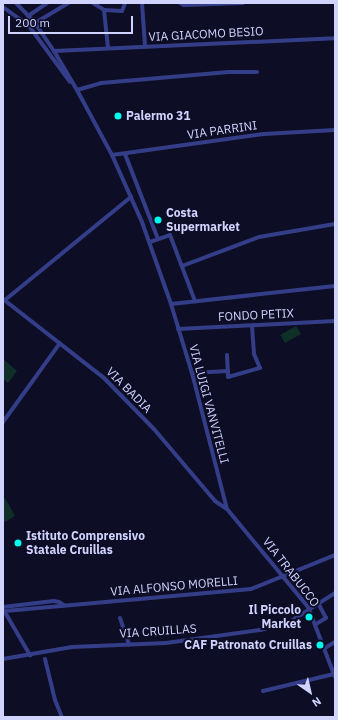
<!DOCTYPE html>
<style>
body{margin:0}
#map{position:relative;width:338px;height:720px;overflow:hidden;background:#0d0d25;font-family:"IBM Plex Sans",sans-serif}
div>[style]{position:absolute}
.green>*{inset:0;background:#0f3029}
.street>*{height:4px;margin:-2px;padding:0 2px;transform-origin:2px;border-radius:2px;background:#343e88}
.dots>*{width:11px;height:11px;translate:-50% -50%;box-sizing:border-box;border:2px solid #0d0d25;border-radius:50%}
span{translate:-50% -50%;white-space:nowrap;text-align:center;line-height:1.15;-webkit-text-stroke:4px #0d0d25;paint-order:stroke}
.street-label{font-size:12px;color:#d1d3ff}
.poi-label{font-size:12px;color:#d1d3ff;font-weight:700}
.left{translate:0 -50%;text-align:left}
.right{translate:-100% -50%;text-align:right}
.frame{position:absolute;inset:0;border:4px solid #d1d3ff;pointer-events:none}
.north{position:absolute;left:290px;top:672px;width:40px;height:40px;-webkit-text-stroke:3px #0d0d25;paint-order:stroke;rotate:146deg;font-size:11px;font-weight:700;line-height:16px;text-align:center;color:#d1d3ff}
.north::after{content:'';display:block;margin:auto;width:14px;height:18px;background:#d1d3ff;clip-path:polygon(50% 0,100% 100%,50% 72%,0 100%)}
.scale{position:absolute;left:8px;top:16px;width:125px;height:18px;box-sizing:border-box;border:2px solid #d1d3ff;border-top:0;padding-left:5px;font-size:12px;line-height:14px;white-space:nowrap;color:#d1d3ff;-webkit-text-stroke:3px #0d0d25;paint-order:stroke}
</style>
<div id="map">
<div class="green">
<i style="clip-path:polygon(296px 326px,301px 334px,285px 343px,280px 335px)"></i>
<i style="clip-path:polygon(3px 359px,17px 371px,8px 383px,3px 379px)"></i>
<i style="clip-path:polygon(5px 498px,15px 516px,5px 522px,3px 519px,3px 500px)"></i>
</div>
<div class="street">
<i style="left:16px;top:3px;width:28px;rotate:46deg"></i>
<i style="left:35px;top:23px;width:34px;rotate:56deg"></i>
<i style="left:54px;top:51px;width:45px;rotate:59.5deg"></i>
<i style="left:77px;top:90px;width:74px;rotate:61.7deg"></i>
<i style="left:112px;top:155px;width:73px;rotate:65.9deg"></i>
<i style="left:142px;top:222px;width:87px;rotate:70.5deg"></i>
<i style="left:171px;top:304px;width:72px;rotate:73.1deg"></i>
<i style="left:192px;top:373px;width:140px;rotate:75.6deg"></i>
<i style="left:93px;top:3px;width:13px;rotate:32deg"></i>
<i style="left:104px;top:10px;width:38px;rotate:84deg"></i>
<i style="left:142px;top:3px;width:43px;rotate:86deg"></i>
<i style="left:180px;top:3px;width:4px;rotate:27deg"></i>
<i style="left:184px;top:5px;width:59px;rotate:-1.9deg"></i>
<i style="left:3px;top:7px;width:32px;rotate:36deg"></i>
<i style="left:29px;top:26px;width:69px;rotate:53.8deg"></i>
<i style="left:104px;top:10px;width:18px;rotate:3deg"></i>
<i style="left:122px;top:11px;width:9px;rotate:-69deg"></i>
<i style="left:28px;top:16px;width:23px;rotate:-34deg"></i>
<i style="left:35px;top:23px;width:39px;rotate:-31deg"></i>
<i style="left:54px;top:51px;width:281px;rotate:-2.6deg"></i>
<i style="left:77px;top:90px;width:25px;rotate:-16deg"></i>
<i style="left:101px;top:83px;width:128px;rotate:-4.9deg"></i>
<i style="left:229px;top:72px;width:28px"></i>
<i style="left:125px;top:154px;width:91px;rotate:68.8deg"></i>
<i style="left:112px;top:155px;width:153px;rotate:-7.9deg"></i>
<i style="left:264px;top:134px;width:71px;rotate:-3.2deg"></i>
<i style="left:150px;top:242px;width:21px;rotate:-19deg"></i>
<i style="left:170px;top:235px;width:71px;rotate:69.3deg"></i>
<i style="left:182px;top:266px;width:82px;rotate:-20.6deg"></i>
<i style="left:259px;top:237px;width:77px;rotate:-9.7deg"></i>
<i style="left:3px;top:299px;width:128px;rotate:38deg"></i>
<i style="left:104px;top:378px;width:71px;rotate:45.6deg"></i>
<i style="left:154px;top:429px;width:94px;rotate:49.7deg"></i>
<i style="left:215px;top:501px;width:14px;rotate:34deg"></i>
<i style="left:227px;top:509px;width:127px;rotate:50.4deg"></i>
<i style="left:308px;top:607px;width:75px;rotate:68.9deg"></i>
<i style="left:5px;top:300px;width:163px;rotate:-39.3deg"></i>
<i style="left:171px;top:304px;width:165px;rotate:-6.3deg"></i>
<i style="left:178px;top:329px;width:157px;rotate:-2.9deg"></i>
<i style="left:227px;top:355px;width:22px;rotate:87deg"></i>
<i style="left:228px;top:377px;width:33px;rotate:-16deg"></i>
<i style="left:260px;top:368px;width:15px;rotate:-113deg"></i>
<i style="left:254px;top:354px;width:28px;rotate:-94deg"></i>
<i style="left:192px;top:373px;width:36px;rotate:-3deg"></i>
<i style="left:3px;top:422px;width:97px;rotate:-54.2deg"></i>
<i style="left:3px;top:607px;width:51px;rotate:-6.7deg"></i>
<i style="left:54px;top:601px;width:5px;rotate:11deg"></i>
<i style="left:59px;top:602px;width:6px;rotate:31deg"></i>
<i style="left:5px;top:611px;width:247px;rotate:-5.1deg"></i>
<i style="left:251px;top:589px;width:91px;rotate:-22deg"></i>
<i style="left:6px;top:614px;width:48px;rotate:59.7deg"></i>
<i style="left:120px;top:618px;width:28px;rotate:71deg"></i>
<i style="left:316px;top:624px;width:12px;rotate:-31deg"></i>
<i style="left:326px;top:618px;width:17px;rotate:-118deg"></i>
<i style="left:325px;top:648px;width:12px;rotate:-31deg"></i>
<i style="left:3px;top:659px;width:70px;rotate:-9.9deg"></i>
<i style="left:72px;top:647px;width:94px;rotate:-2.4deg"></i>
<i style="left:166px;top:643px;width:95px;rotate:-7.9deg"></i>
<i style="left:260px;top:630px;width:29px;rotate:-14deg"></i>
<i style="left:288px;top:623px;width:56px;rotate:-32.6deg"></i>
<i style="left:45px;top:659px;width:42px;rotate:76.3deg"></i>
<i style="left:55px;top:700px;width:18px;rotate:68deg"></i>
<i style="left:263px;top:691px;width:73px;rotate:-13.5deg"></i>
</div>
<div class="dots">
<i style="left:118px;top:116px;background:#00fced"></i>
<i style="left:158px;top:220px;background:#00fced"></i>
<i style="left:18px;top:543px;background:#00fced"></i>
<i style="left:309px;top:617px;background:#00fced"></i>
<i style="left:320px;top:645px;background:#00fced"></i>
</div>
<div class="street-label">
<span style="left:206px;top:34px;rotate:-3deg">VIA GIACOMO BESIO</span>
<span style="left:222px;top:130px;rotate:-8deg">VIA PARRINI</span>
<span style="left:256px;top:315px;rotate:-3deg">FONDO PETIX</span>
<span style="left:129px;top:390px;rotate:45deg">VIA BADIA</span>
<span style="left:209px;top:404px;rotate:75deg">VIA LUIGI VANVITELLI</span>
<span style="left:291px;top:572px;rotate:52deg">VIA TRABUCCO</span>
<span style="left:174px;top:586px;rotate:-5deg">VIA ALFONSO MORELLI</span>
<span style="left:158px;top:631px;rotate:-4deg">VIA CRUILLAS</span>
</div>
<div class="poi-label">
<span class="left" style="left:126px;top:116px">Palermo 31</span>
<span class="left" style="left:166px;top:220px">Costa<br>Supermarket</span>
<span class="left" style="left:26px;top:543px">Istituto Comprensivo<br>Statale Cruillas</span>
<span class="right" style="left:301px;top:617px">Il Piccolo<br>Market</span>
<span class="right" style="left:312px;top:645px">CAF Patronato Cruillas</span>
</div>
<div class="frame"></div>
<div class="north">N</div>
<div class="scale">200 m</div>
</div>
